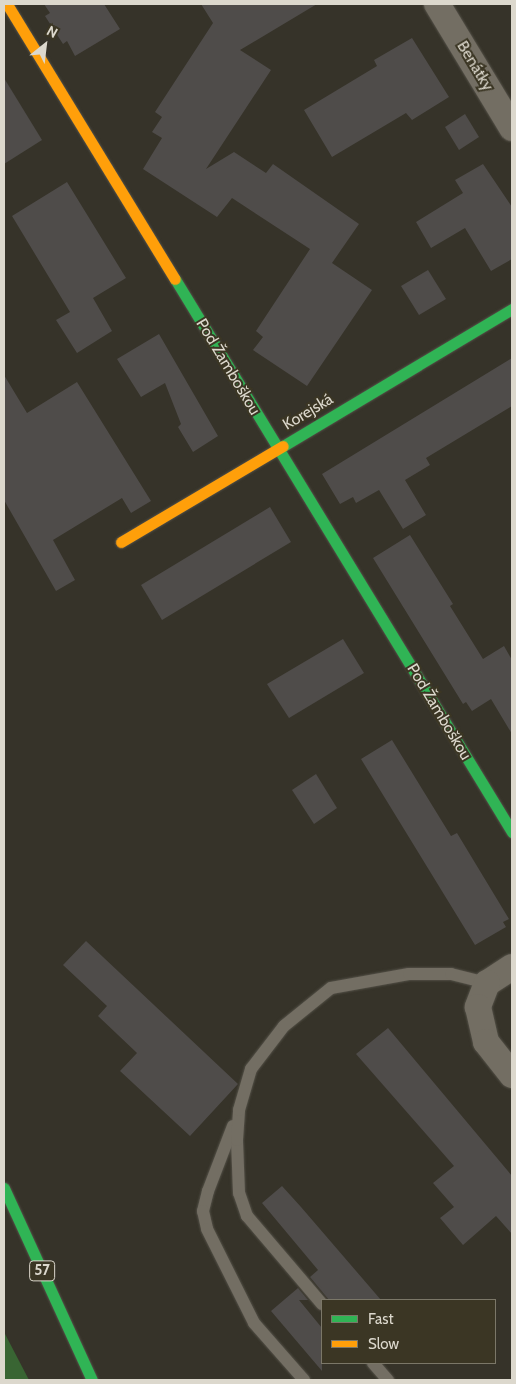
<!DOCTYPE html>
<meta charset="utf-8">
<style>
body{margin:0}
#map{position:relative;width:516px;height:1384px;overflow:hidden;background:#363329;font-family:Cabin,sans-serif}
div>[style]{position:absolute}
.green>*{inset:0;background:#396533}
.building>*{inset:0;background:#4f4c4a}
.roads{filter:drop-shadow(0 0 1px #535047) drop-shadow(0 0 1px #535047)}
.lane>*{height:12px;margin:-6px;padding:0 6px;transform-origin:6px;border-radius:6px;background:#736e63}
.street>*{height:26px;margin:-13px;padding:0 13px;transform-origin:13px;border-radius:13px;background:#736e63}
.fast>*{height:11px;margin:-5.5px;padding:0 5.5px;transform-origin:5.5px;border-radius:5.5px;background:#30b455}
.slow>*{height:11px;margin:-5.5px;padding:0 5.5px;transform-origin:5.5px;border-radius:5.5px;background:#ff9f0a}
span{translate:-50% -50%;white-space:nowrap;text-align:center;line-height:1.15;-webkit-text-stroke:4px #3b3624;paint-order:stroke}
.shield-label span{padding:1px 4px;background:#3b3624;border:1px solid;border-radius:4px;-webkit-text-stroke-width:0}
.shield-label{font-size:15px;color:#dcd8cd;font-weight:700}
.street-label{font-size:16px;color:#dcd8cd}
.frame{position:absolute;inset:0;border:5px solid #dcd8cd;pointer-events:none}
.legend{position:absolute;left:321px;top:1299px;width:175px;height:65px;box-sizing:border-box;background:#3b3624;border:1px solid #7b7768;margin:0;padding:6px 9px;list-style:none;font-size:15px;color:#dcd8cd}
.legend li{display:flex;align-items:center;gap:10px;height:25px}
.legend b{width:25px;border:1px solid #7b7768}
.north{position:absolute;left:20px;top:20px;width:50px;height:50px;-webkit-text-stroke:4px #3b3624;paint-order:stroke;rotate:29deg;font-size:14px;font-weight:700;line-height:20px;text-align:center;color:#dcd8cd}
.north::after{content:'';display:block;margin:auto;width:18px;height:22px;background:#dcd8cd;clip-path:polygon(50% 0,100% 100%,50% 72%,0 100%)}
</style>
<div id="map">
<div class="green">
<i style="clip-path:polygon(4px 1332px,29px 1380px,4px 1380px)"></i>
</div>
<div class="building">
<i style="clip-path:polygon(44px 4px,104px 4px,120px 29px,75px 56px,67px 41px,63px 44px,45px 16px,50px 13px)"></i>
<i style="clip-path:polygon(201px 4px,317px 4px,240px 50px,271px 70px,206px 169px,234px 152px,266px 173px,273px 164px,359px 224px,332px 263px,372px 290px,307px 386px,253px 350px,263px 337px,256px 331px,310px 249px,232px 198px,217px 217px,143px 169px,162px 138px,152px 132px,162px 117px,155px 112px,213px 23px)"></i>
<i style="clip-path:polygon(412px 38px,449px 97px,412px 120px,406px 113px,332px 157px,304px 110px,377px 66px,374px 60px)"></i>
<i style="clip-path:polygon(4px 78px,42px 140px,4px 164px)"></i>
<i style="clip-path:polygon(465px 114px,479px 137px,459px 150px,445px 127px)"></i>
<i style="clip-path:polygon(483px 164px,512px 207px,512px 259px,491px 271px,465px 228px,431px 248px,416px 222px,463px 193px,455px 180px)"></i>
<i style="clip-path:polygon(67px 182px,126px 278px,93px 298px,112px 331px,77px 353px,56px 320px,70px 312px,12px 216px)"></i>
<i style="clip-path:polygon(428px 270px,446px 299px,419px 315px,401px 286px)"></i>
<i style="clip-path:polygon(159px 334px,218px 436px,193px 452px,178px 427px,181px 424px,165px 383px,141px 397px,117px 359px)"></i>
<i style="clip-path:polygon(512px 358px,512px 406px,426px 458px,430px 465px,405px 480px,426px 515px,403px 529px,379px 490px,356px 503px,353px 497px,340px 504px,322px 474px)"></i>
<i style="clip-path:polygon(4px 375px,27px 413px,77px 382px,151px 501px,131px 513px,122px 498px,53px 540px,75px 580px,56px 591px,4px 500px)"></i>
<i style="clip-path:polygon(270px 507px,291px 542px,162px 620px,141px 585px)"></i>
<i style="clip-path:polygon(410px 535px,453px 604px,450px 606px,483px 659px,504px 646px,512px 660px,512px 734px,491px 699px,472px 711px,466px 702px,463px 704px,373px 558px)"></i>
<i style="clip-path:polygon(343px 639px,364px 673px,289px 718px,267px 684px)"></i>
<i style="clip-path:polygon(392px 740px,451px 836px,457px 833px,509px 919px,503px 922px,506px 927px,475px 945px,361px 759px)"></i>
<i style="clip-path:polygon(316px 774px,337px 808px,314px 824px,292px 790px)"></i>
<i style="clip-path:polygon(86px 941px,238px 1084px,190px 1136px,120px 1071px,137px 1053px,98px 1016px,107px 1006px,63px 965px)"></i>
<i style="clip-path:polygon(388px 1028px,512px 1176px,512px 1234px,496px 1216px,463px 1245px,440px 1218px,454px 1207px,433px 1183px,454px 1166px,356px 1054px)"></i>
<i style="clip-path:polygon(282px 1186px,301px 1207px,381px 1300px,329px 1300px,310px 1277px,318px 1270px,262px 1203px)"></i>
<i style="clip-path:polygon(298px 1288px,308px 1300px,299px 1300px,322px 1328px,322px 1371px,271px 1311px)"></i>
</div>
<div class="roads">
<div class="lane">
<i style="left:233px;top:1126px;width:70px;rotate:111deg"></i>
<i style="left:208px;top:1191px;width:21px;rotate:104deg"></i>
<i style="left:203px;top:1211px;width:18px;rotate:77deg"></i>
<i style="left:207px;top:1229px;width:105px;rotate:63.4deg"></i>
<i style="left:254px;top:1323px;width:76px;rotate:48.7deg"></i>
<i style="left:322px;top:1304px;width:116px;rotate:-130.4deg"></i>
<i style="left:247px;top:1216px;width:24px;rotate:-109deg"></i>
<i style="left:239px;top:1193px;width:53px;rotate:-92.2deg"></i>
<i style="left:237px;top:1140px;width:30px;rotate:-86deg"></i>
<i style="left:239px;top:1110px;width:43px;rotate:-73.7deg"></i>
<i style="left:251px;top:1069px;width:54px;rotate:-52.5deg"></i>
<i style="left:284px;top:1026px;width:60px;rotate:-39deg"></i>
<i style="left:331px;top:988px;width:79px;rotate:-10.2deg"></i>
<i style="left:409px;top:974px;width:42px"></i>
<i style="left:451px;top:974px;width:37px;rotate:14deg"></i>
<i style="left:373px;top:1363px;width:23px;rotate:49deg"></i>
</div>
<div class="street">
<i style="left:437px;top:4px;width:145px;rotate:58.8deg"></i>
<i style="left:512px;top:967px;width:30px;rotate:147deg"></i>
<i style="left:487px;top:983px;width:26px;rotate:111deg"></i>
<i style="left:478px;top:1007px;width:36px;rotate:77deg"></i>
<i style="left:486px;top:1042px;width:42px;rotate:51.8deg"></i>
</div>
<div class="fast">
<i style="left:175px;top:279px;width:648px;rotate:58.64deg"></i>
<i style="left:283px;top:446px;width:267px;rotate:-30.9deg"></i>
<i style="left:4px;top:1188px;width:211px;rotate:65.4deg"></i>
</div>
<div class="slow">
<i style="left:7px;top:4px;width:322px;rotate:58.6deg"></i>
<i style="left:121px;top:542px;width:188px;rotate:-30.7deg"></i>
</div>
</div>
<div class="shield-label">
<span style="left:42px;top:1271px">57</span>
</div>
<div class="street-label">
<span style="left:475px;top:66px;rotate:59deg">Benátky</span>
<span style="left:228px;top:367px;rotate:59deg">Pod Žamboškou</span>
<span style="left:308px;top:412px;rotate:-31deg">Korejská</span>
<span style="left:439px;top:712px;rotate:59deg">Pod Žamboškou</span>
</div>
<div class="frame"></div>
<ul class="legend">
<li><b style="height:6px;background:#30b455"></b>Fast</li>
<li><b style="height:6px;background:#ff9f0a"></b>Slow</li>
</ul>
<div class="north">N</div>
</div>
